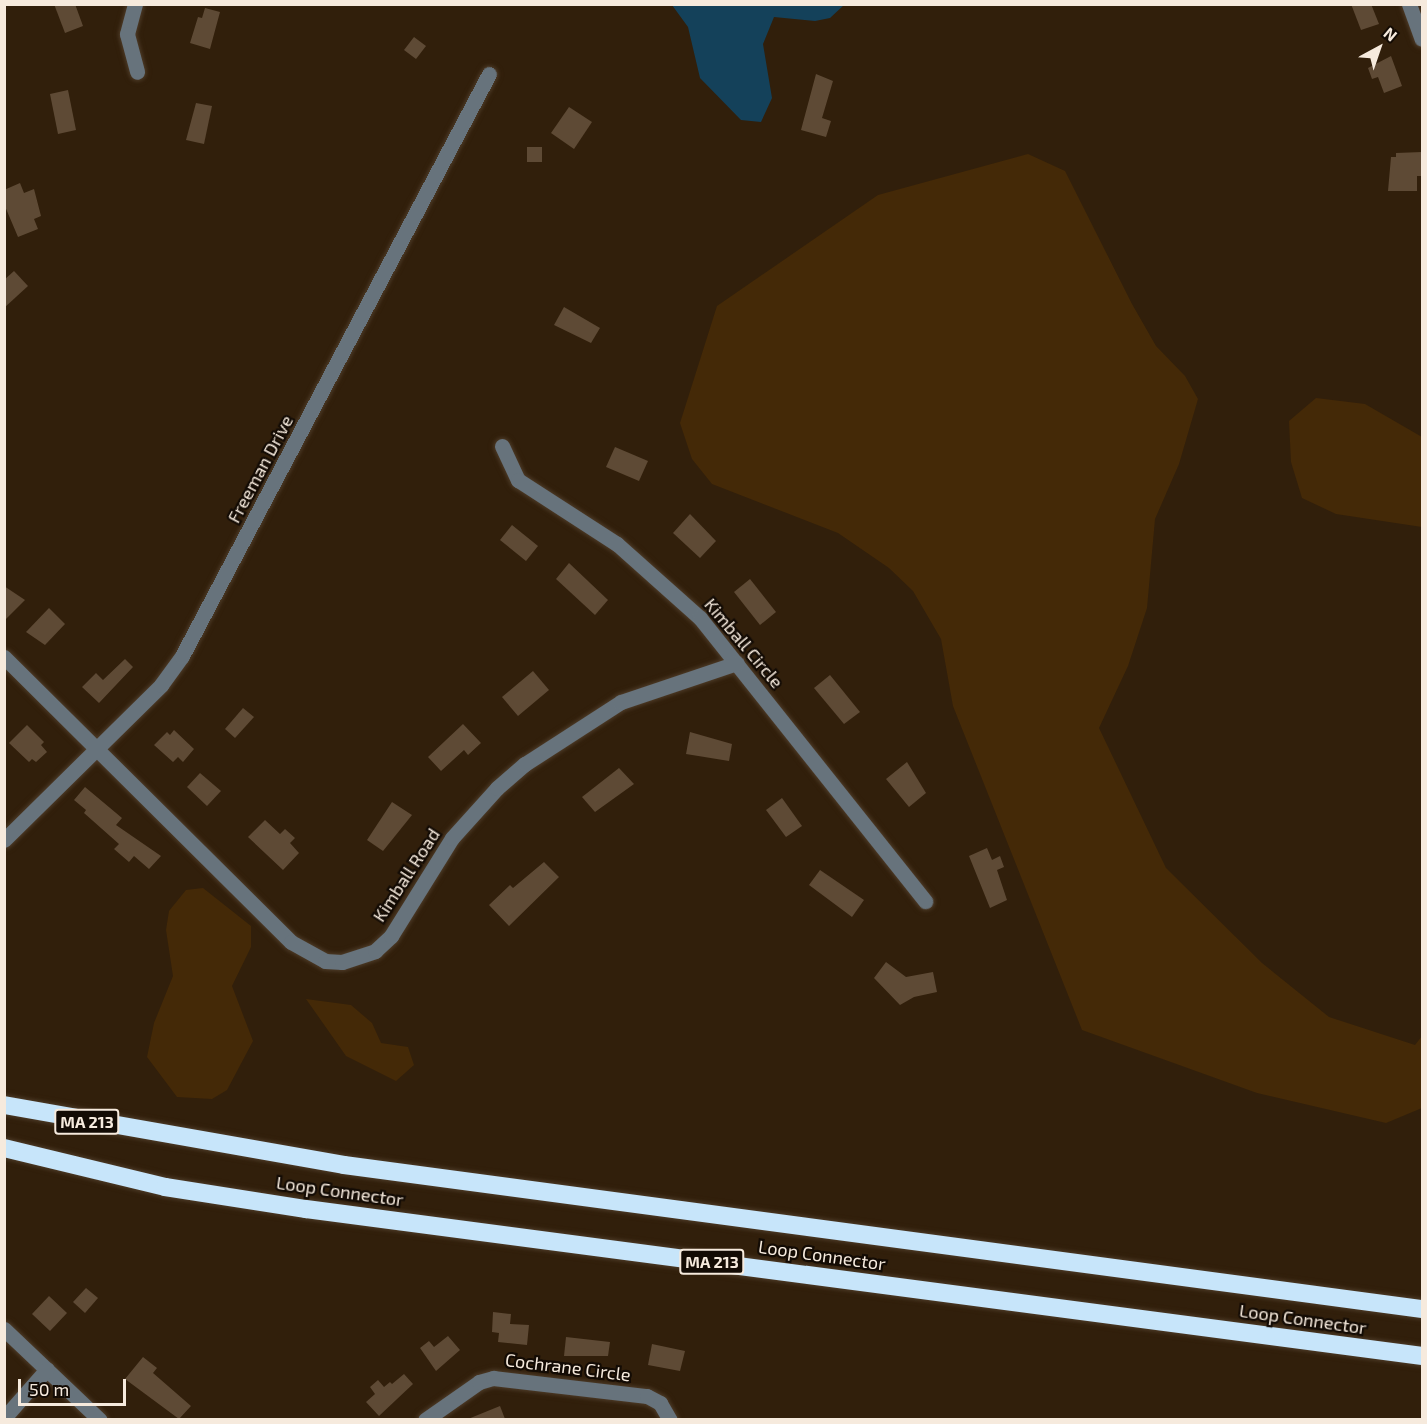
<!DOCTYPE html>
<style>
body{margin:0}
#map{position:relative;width:1427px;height:1424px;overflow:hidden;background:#311f0b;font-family:"Exo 2",sans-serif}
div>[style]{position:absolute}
.green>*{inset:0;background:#442907}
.water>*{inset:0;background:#14415a}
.building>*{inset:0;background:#5e4a35}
.roads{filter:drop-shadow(0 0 2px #4d3b28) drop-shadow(0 0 2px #4d3b28)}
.minor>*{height:15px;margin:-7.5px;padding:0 7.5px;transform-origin:7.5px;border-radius:7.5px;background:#67737c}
.highway>*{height:18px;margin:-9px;padding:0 9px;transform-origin:9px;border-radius:9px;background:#c7e5fa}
span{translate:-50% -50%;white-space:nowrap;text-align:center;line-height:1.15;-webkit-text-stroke:4.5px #130b04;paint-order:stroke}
.shield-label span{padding:2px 4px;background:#130b04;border:2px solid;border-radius:4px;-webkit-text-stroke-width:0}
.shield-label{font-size:16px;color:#f6eadd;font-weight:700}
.street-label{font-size:18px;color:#f6eadd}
.frame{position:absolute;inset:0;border:6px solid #f6eadd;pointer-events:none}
.north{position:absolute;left:1349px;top:18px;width:60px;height:60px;-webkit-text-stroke:4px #130b04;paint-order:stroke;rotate:40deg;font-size:16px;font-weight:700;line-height:24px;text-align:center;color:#f6eadd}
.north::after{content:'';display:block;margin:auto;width:21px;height:27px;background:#f6eadd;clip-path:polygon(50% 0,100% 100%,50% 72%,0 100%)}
.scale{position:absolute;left:18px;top:1379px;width:108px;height:27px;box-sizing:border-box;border:3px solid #f6eadd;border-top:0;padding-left:8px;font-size:18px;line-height:21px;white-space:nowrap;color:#f6eadd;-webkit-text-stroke:4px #130b04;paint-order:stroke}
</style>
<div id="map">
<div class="green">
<i style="clip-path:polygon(1028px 154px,1065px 171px,1132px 304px,1156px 346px,1185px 376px,1198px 399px,1179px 464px,1155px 519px,1147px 608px,1128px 666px,1099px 728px,1166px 868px,1262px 963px,1329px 1017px,1415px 1045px,1422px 1036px,1422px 1108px,1386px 1123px,1257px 1093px,1082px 1030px,953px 706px,941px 639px,913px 591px,889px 568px,838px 533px,712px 484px,692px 459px,680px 423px,717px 306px,878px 195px)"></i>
<i style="clip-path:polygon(1316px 398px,1365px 404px,1422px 437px,1422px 527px,1336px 514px,1302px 498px,1291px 462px,1289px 421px)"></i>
<i style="clip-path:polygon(203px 888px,251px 926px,251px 947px,232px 986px,253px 1041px,227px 1090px,212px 1099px,177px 1097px,147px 1057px,154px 1023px,173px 976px,166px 930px,169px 911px,186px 890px)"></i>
<i style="clip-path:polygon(306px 999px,351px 1005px,372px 1023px,381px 1043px,408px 1047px,414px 1065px,396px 1081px,346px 1056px)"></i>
</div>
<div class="water">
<i style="clip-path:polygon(672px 5px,844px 5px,830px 18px,815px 21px,774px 17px,763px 44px,772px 98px,761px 122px,741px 120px,700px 78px,688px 27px)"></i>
</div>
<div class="building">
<i style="clip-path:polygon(54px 4px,75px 4px,83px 26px,65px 33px)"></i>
<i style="clip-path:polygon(1351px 4px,1371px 4px,1379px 24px,1361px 30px)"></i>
<i style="clip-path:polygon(205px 8px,220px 12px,210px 49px,190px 43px,198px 17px,202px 18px)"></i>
<i style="clip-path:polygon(414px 37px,426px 46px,416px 59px,404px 50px)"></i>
<i style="clip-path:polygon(1391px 56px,1402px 86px,1384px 93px,1378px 77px,1372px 79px,1368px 68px)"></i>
<i style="clip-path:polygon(816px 74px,833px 81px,822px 118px,831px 121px,826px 137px,801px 130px)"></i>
<i style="clip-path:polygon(68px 90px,76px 130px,58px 134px,50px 94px)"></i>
<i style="clip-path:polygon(196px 103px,212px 106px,204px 144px,186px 140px)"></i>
<i style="clip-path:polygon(569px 107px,592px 122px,574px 149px,551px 133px)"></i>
<i style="clip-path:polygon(527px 147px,542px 147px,542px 162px,527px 162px)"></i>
<i style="clip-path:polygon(1422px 152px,1422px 176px,1417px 176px,1417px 191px,1388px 191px,1391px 157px,1396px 157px,1396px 153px)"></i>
<i style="clip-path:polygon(20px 183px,24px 193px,34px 189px,41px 216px,34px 219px,38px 229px,18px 237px,4px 204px,4px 190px)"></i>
<i style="clip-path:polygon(14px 271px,28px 286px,4px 308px,4px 280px)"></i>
<i style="clip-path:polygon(564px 307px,600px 328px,591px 343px,554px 325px)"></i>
<i style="clip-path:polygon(615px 447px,648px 461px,639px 481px,606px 467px)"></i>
<i style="clip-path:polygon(690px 514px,716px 541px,700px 558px,673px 533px)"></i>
<i style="clip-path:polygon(512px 525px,538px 546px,526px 561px,500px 540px)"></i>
<i style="clip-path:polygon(569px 563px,608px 600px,595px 615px,556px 579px)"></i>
<i style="clip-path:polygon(750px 579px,776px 612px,760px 625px,734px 592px)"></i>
<i style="clip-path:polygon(4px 586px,25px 600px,4px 621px)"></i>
<i style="clip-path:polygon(49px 608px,65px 624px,45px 645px,26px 632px)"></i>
<i style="clip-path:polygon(125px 659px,133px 667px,99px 703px,82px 687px,96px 673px,103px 680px)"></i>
<i style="clip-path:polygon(533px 671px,549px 690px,518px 716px,502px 697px)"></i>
<i style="clip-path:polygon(830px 675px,860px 712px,844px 724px,814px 688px)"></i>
<i style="clip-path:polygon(243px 708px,254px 717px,235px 738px,225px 729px)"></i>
<i style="clip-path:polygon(463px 724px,481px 743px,468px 755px,464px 750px,441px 771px,428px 757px)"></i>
<i style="clip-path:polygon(27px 725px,44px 742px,41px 745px,47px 752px,36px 762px,32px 759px,29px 762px,9px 743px)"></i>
<i style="clip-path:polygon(174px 730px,194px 749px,183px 762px,178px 757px,173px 762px,154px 745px,167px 732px,170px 735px)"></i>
<i style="clip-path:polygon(690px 732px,732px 744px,729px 761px,686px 754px)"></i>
<i style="clip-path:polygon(907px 762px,926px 793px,909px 807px,886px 779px)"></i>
<i style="clip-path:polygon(619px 768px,634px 784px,595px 812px,582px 797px)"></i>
<i style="clip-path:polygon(200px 773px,221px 791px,207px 806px,187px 787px)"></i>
<i style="clip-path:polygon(85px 787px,122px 818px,116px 825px,161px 856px,149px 869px,134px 856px,129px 862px,114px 849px,119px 844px,84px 813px,86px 810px,74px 800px)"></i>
<i style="clip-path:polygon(782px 798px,802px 826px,786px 837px,766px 810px)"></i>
<i style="clip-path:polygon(392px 802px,412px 815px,383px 851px,367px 840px)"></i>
<i style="clip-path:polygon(265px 820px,280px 834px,285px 829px,295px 838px,290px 843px,299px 853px,283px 870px,248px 837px)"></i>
<i style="clip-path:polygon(987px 848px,992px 860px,1000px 856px,1004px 867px,997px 870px,1007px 900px,990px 908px,969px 856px)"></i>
<i style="clip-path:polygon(544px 862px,559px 877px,509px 926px,489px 905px,510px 885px,513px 888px)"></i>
<i style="clip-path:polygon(820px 870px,864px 900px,852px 917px,809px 885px)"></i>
<i style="clip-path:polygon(886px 962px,906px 977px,933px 972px,937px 992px,914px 997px,900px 1005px,874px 978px)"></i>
<i style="clip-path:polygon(86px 1288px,98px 1298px,85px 1313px,73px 1302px)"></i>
<i style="clip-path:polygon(49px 1296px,67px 1313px,50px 1331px,32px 1314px)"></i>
<i style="clip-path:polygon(493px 1312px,511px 1314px,510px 1324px,529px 1325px,527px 1345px,498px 1342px,499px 1333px,492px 1332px)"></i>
<i style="clip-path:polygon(448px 1336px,460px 1350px,436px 1371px,420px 1348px,429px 1341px,434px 1347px)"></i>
<i style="clip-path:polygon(566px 1337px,610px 1342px,608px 1356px,564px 1356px)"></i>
<i style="clip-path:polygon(652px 1344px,685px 1351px,680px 1371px,648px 1365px)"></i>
<i style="clip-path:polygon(143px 1357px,157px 1368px,153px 1373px,191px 1406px,179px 1419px,125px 1379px)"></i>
<i style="clip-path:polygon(404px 1374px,413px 1384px,379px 1416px,366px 1402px,375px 1394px,370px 1387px,378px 1380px,384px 1387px,390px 1382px,392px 1384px)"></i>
<i style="clip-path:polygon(500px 1406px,505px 1419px,468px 1419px)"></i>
</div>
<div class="roads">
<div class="minor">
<i style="left:135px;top:4px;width:31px;rotate:105deg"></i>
<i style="left:127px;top:34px;width:39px;rotate:75deg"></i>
<i style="left:1409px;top:4px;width:37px;rotate:70deg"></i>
<i style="left:502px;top:446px;width:38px;rotate:65deg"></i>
<i style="left:518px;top:480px;width:118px;rotate:32.9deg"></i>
<i style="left:617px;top:544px;width:111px;rotate:41.7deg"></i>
<i style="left:700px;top:618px;width:362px;rotate:51.5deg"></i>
<i style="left:4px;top:657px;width:404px;rotate:44.8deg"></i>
<i style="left:291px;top:942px;width:39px;rotate:29deg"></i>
<i style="left:325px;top:961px;width:17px;rotate:3deg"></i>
<i style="left:342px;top:962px;width:35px;rotate:-18deg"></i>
<i style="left:375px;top:951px;width:22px;rotate:-43deg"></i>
<i style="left:391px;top:936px;width:115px;rotate:-58.1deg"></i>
<i style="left:452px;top:838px;width:67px;rotate:-48deg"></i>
<i style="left:497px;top:788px;width:37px;rotate:-41deg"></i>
<i style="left:525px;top:764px;width:114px;rotate:-32.9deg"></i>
<i style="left:621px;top:702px;width:122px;rotate:-18.6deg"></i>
<i style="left:4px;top:840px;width:221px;rotate:-44.6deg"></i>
<i style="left:161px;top:685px;width:36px;rotate:-54deg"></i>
<i style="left:182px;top:656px;width:658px;rotate:-62.19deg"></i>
<i style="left:4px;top:1329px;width:132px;rotate:43.5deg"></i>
<i style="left:4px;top:1418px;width:65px;rotate:-48.7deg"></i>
<i style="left:425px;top:1420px;width:66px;rotate:-35.1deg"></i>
<i style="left:479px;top:1382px;width:15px;rotate:-16deg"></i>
<i style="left:493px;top:1378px;width:155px;rotate:6.7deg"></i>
<i style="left:647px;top:1396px;width:15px;rotate:28deg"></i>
<i style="left:660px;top:1403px;width:20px;rotate:60deg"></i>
</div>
<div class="highway">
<i style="left:4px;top:1105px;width:345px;rotate:10deg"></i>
<i style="left:344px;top:1165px;width:1088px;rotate:7.61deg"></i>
<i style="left:4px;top:1148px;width:166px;rotate:13.6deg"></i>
<i style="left:165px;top:1187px;width:143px;rotate:8.9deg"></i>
<i style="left:306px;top:1209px;width:1126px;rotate:7.5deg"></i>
</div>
</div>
<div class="shield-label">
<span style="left:87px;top:1122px">MA 213</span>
<span style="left:712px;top:1262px">MA 213</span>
</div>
<div class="street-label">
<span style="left:260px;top:469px;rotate:-62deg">Freeman Drive</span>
<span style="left:744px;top:643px;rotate:50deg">Kimball Circle</span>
<span style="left:406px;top:875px;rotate:-57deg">Kimball Road</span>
<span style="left:340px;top:1191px;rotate:8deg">Loop Connector</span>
<span style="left:822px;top:1255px;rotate:8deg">Loop Connector</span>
<span style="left:1303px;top:1319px;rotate:8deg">Loop Connector</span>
<span style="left:568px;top:1367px;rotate:7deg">Cochrane Circle</span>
</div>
<div class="frame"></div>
<div class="north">N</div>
<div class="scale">50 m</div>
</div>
